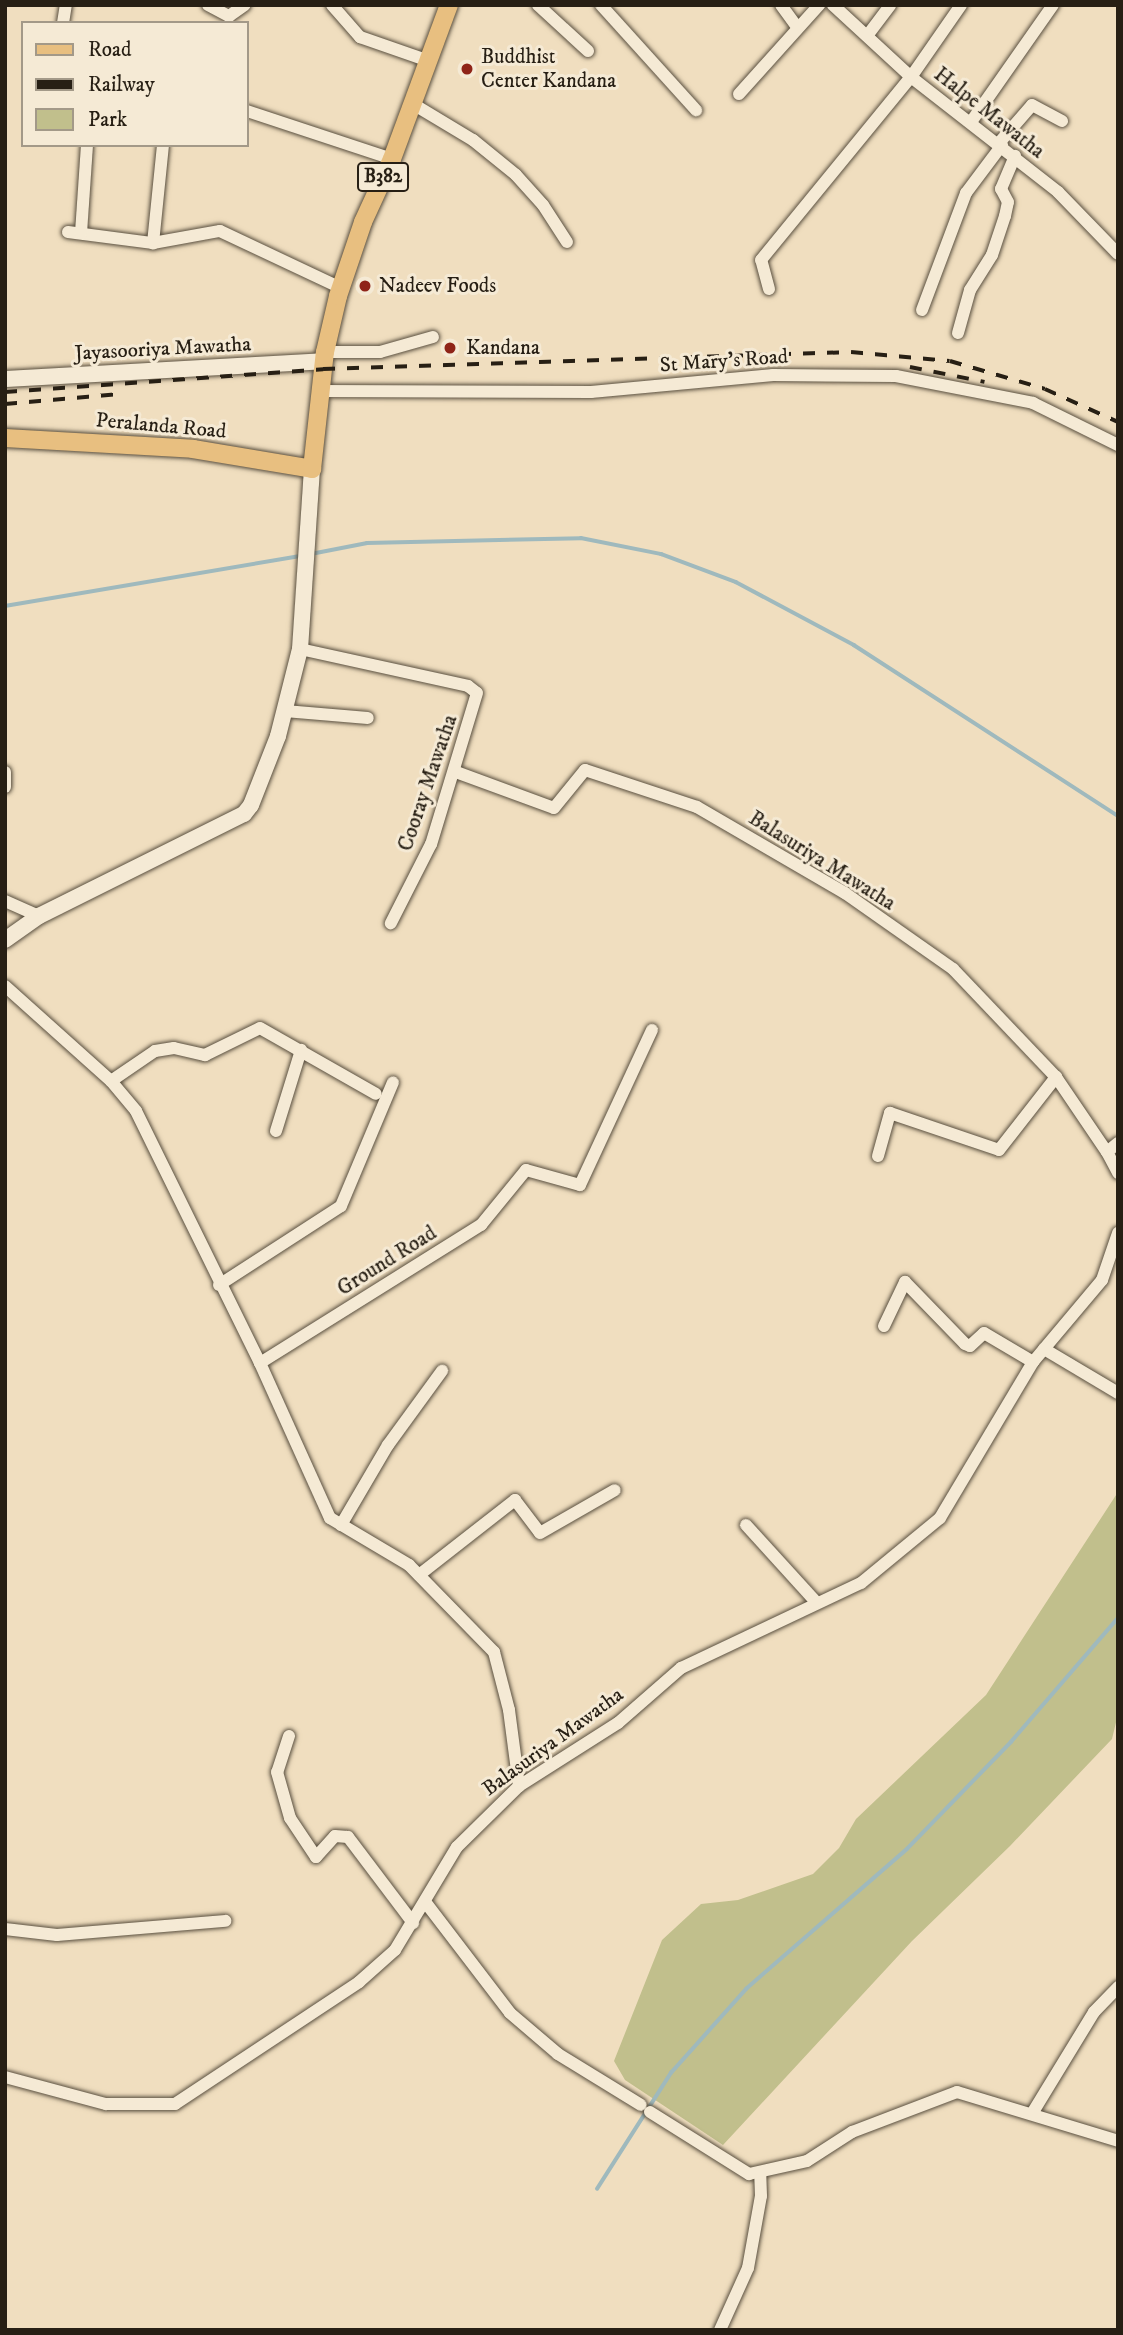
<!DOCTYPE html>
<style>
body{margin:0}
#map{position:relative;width:1123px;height:2335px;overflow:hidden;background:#f0debf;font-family:"IM FELL DW Pica",serif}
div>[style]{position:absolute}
.green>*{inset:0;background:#c1bf8c}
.stream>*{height:3.5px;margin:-1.75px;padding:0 1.75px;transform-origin:1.75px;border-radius:1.75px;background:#9fb9bd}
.roads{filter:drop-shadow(0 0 2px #594f3f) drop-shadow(0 0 2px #594f3f)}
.street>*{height:12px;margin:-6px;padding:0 6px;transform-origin:6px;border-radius:6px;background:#f5ead5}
.secondary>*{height:16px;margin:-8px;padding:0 8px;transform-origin:8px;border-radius:8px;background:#f5ead5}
.primary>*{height:18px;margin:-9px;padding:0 9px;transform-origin:9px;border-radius:9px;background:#e8bf80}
.rail>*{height:3.5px;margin-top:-1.75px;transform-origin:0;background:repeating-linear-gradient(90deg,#271f14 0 12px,transparent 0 24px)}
.dots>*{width:19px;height:19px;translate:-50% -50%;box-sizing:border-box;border:4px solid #f5ead5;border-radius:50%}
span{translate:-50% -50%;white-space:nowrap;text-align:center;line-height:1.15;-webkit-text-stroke:6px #f5ead5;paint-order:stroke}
.shield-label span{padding:2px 5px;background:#f5ead5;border:2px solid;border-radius:5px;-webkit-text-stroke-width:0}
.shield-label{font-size:19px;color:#271f14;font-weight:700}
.poi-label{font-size:21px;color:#271f14}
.left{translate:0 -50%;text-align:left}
.street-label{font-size:21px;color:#271f14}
.frame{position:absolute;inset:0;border:7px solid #271f14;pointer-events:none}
.legend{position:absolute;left:21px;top:21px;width:228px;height:126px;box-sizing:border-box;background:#f5ead5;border:2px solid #a39988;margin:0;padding:9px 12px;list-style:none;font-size:21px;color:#271f14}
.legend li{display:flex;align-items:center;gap:14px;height:35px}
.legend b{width:35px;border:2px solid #a39988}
</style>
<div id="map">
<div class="green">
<i style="clip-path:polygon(1118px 1492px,1118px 1714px,1112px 1739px,1010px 1846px,912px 1941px,723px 2145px,625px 2080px,614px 2061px,662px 1940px,701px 1904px,738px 1900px,813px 1874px,839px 1848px,856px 1819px,986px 1695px)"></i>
</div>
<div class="stream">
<i style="left:311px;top:554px;width:57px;rotate:-11.1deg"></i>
<i style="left:367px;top:543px;width:214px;rotate:-1.3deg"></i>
<i style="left:581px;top:538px;width:82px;rotate:11.3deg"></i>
<i style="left:661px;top:554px;width:80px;rotate:20.5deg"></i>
<i style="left:736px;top:582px;width:134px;rotate:28.1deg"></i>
<i style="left:854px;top:645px;width:315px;rotate:32.9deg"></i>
<i style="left:5px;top:606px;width:299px;rotate:-9.6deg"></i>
<i style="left:597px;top:2189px;width:138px;rotate:-57.5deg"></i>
<i style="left:671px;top:2073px;width:113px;rotate:-48.2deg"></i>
<i style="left:746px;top:1989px;width:213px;rotate:-41deg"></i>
<i style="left:907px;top:1849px;width:149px;rotate:-45.8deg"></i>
<i style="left:1011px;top:1742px;width:164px;rotate:-49.2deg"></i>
</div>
<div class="roads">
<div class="street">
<i style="left:208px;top:5px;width:24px;rotate:28deg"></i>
<i style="left:229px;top:16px;width:19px;rotate:-35deg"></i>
<i style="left:332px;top:5px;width:43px;rotate:48.8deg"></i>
<i style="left:360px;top:37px;width:73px;rotate:19.2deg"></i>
<i style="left:538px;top:5px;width:68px;rotate:42.6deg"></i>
<i style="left:601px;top:5px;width:142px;rotate:47.9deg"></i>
<i style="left:781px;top:5px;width:27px;rotate:54deg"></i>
<i style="left:833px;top:5px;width:106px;rotate:42.7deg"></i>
<i style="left:911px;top:77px;width:187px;rotate:38deg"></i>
<i style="left:1058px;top:192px;width:86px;rotate:45.9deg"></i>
<i style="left:63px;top:23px;width:18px;rotate:-81deg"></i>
<i style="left:867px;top:36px;width:39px;rotate:-53deg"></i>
<i style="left:739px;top:94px;width:120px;rotate:-48deg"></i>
<i style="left:413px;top:104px;width:70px;rotate:31deg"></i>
<i style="left:473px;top:140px;width:55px;rotate:39.1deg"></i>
<i style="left:516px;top:175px;width:40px;rotate:48deg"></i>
<i style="left:543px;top:205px;width:44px;rotate:57deg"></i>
<i style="left:247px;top:111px;width:153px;rotate:18.3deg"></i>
<i style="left:971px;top:122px;width:143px;rotate:-55deg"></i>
<i style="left:999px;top:143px;width:50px;rotate:-49deg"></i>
<i style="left:1032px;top:105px;width:34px;rotate:28deg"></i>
<i style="left:163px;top:145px;width:99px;rotate:95.8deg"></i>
<i style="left:153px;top:243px;width:68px;rotate:-10.2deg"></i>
<i style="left:220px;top:231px;width:134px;rotate:25.2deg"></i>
<i style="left:68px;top:232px;width:86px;rotate:7.4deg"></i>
<i style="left:81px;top:233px;width:88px;rotate:-86.1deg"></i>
<i style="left:769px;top:289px;width:30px;rotate:-105deg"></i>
<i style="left:761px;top:260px;width:237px;rotate:-50.7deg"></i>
<i style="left:911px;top:77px;width:88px;rotate:-55.2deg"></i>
<i style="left:922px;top:310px;width:125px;rotate:-69.4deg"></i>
<i style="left:966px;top:193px;width:60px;rotate:-53.1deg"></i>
<i style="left:958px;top:333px;width:45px;rotate:-74.4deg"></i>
<i style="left:970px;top:290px;width:41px;rotate:-57.8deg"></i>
<i style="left:992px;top:255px;width:41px;rotate:-71.6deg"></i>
<i style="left:1005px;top:216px;width:14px;rotate:-78deg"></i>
<i style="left:1008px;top:202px;width:15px;rotate:-118deg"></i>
<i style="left:1001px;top:189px;width:36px;rotate:-67deg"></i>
<i style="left:325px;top:352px;width:55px"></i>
<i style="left:380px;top:352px;width:55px;rotate:-15.8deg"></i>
<i style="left:320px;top:391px;width:271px;rotate:0.2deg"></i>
<i style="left:591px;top:392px;width:183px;rotate:-5.3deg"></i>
<i style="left:773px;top:375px;width:123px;rotate:0.5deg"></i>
<i style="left:896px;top:376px;width:140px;rotate:11.1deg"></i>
<i style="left:1033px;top:403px;width:95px;rotate:26.3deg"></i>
<i style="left:300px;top:649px;width:172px;rotate:12.4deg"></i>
<i style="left:468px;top:686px;width:11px;rotate:38deg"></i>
<i style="left:477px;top:693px;width:158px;rotate:106.9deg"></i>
<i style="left:431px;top:844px;width:89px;rotate:116.9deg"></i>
<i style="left:285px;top:711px;width:83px;rotate:4.8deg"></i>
<i style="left:5px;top:772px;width:15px;rotate:90deg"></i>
<i style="left:456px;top:772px;width:104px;rotate:20.2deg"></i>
<i style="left:554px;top:808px;width:49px;rotate:-50.8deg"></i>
<i style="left:585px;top:770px;width:118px;rotate:18.3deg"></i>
<i style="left:697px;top:807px;width:171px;rotate:30.2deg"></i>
<i style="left:845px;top:893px;width:132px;rotate:35.1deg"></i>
<i style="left:953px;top:969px;width:149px;rotate:46.4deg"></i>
<i style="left:1056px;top:1077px;width:91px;rotate:55.8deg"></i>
<i style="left:5px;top:901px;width:37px;rotate:24deg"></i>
<i style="left:5px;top:986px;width:142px;rotate:41.9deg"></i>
<i style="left:111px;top:1081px;width:39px;rotate:50deg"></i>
<i style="left:136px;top:1111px;width:281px;rotate:63.8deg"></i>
<i style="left:260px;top:1363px;width:170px;rotate:65.7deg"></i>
<i style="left:330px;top:1518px;width:92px;rotate:30.7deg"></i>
<i style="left:409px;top:1565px;width:122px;rotate:45.7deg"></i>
<i style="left:494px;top:1652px;width:60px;rotate:75.5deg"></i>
<i style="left:509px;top:1710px;width:77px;rotate:82.5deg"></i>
<i style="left:111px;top:1081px;width:53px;rotate:-34.3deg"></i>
<i style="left:155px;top:1051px;width:19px;rotate:-9deg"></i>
<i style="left:174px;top:1048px;width:32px;rotate:13deg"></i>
<i style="left:205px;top:1055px;width:61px;rotate:-26.1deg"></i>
<i style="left:260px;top:1028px;width:133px;rotate:29.6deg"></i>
<i style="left:276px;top:1131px;width:85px;rotate:-72.8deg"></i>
<i style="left:1118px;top:1143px;width:14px;rotate:141deg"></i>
<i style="left:1107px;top:1152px;width:24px;rotate:62deg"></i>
<i style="left:878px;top:1156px;width:45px;rotate:-74.4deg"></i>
<i style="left:890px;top:1113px;width:115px;rotate:18.7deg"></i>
<i style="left:999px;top:1150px;width:93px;rotate:-52deg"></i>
<i style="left:219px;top:1285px;width:145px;rotate:-32.9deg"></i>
<i style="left:341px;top:1206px;width:134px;rotate:-67.2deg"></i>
<i style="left:884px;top:1326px;width:49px;rotate:-64.5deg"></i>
<i style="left:905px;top:1282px;width:86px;rotate:45.9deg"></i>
<i style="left:965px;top:1344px;width:5px;rotate:22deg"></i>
<i style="left:970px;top:1346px;width:19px;rotate:-43deg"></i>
<i style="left:984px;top:1333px;width:57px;rotate:30.6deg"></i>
<i style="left:1044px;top:1349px;width:86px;rotate:30.7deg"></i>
<i style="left:260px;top:1363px;width:261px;rotate:-32deg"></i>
<i style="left:481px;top:1225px;width:71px;rotate:-50.7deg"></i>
<i style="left:526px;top:1170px;width:56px;rotate:15.5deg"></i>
<i style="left:580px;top:1185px;width:171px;rotate:-65.1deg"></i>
<i style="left:341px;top:1525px;width:93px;rotate:-59.6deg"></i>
<i style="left:388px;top:1445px;width:92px;rotate:-53.9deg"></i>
<i style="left:746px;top:1525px;width:105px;rotate:47.7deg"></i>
<i style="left:419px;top:1575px;width:122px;rotate:-38deg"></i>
<i style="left:515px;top:1500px;width:41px;rotate:52.9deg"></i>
<i style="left:540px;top:1533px;width:86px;rotate:-29.8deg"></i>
<i style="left:289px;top:1736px;width:38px;rotate:108deg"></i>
<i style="left:277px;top:1772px;width:48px;rotate:74.2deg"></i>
<i style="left:290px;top:1818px;width:47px;rotate:56.3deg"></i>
<i style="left:316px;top:1857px;width:28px;rotate:-48deg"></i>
<i style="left:335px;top:1836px;width:13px;rotate:4deg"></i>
<i style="left:348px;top:1837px;width:108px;rotate:52.9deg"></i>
<i style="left:426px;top:1903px;width:138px;rotate:52.6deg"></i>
<i style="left:510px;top:2013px;width:63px;rotate:40.5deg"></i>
<i style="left:558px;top:2054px;width:97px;rotate:31.6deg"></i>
<i style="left:5px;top:1929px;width:52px;rotate:6.6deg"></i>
<i style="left:57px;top:1935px;width:169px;rotate:-4.8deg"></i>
<i style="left:5px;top:2077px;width:105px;rotate:15deg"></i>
<i style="left:106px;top:2104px;width:69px"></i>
<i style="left:175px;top:2104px;width:221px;rotate:-33.5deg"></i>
<i style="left:359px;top:1982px;width:48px;rotate:-41.6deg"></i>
<i style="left:395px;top:1950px;width:120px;rotate:-59deg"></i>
<i style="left:457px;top:1847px;width:87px;rotate:-44.5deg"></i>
<i style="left:519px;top:1786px;width:117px;rotate:-32.5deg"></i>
<i style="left:618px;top:1723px;width:84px;rotate:-41.1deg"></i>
<i style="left:681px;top:1668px;width:199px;rotate:-25.3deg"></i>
<i style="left:861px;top:1583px;width:102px;rotate:-39.4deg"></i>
<i style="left:940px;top:1518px;width:182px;rotate:-59.2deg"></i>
<i style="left:1033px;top:1362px;width:107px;rotate:-49.9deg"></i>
<i style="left:1102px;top:1280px;width:50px;rotate:-71.2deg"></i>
<i style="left:650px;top:2112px;width:117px;rotate:32.1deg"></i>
<i style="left:749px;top:2174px;width:59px;rotate:-12.6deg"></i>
<i style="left:807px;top:2161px;width:54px;rotate:-32.8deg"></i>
<i style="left:852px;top:2132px;width:112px;rotate:-20.9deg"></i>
<i style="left:957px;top:2092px;width:168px;rotate:16.9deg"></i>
<i style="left:1033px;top:2112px;width:117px;rotate:-58.6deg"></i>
<i style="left:1094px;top:2012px;width:35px;rotate:-46deg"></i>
<i style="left:720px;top:2330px;width:68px;rotate:-65.7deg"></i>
<i style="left:748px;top:2268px;width:73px;rotate:-79.8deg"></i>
<i style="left:761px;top:2196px;width:23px;rotate:-92deg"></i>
</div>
<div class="secondary">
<i style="left:5px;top:379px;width:319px;rotate:-3.2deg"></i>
<i style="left:5px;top:940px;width:42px;rotate:-35.2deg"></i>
<i style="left:39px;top:916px;width:229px;rotate:-26.5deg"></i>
<i style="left:244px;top:814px;width:11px;rotate:-52deg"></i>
<i style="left:251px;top:805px;width:74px;rotate:-68.6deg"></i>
<i style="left:278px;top:736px;width:90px;rotate:-75.8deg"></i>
<i style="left:300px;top:649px;width:180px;rotate:-86.2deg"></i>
</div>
<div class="primary">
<i style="left:5px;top:438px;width:188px;rotate:3.3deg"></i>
<i style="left:193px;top:449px;width:121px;rotate:9.5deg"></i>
<i style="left:312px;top:469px;width:118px;rotate:-83.7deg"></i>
<i style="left:325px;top:352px;width:57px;rotate:-76.9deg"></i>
<i style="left:338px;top:296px;width:78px;rotate:-71.3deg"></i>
<i style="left:363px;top:222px;width:69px;rotate:-65.3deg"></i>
<i style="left:392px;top:159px;width:164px;rotate:-69.7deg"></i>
</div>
</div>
<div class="rail">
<i style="left:910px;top:367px;width:76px;rotate:11.3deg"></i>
<i style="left:5px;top:392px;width:319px;rotate:-4.1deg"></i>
<i style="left:323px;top:369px;width:528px;rotate:-1.84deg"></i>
<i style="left:851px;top:352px;width:99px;rotate:5.2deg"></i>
<i style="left:950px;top:361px;width:99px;rotate:16.4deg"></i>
<i style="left:1045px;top:389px;width:80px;rotate:24.3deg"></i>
<i style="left:5px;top:404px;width:115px;rotate:-5deg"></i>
</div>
<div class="dots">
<i style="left:467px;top:69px;background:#8f2418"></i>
<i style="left:365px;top:286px;background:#8f2418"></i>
<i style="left:450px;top:348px;background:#8f2418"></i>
</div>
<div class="shield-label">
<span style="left:383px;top:177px">B382</span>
</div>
<div class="poi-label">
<span class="left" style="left:481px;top:69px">Buddhist<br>Center Kandana</span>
<span class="left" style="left:379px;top:286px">Nadeev Foods</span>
<span class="left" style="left:466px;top:348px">Kandana</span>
</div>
<div class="street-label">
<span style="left:989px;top:113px;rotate:38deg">Halpe Mawatha</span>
<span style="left:163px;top:349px;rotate:-3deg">Jayasooriya Mawatha</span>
<span style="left:724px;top:361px;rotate:-4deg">St Mary's Road</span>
<span style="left:161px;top:426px;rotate:5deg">Peralanda Road</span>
<span style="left:428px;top:783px;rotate:-71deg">Cooray Mawatha</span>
<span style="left:822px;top:861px;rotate:32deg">Balasuriya Mawatha</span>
<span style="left:387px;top:1261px;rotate:-32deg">Ground Road</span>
<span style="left:553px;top:1742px;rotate:-36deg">Balasuriya Mawatha</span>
</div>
<div class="frame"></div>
<ul class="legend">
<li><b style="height:9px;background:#e8bf80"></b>Road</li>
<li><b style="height:9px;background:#271f14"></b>Railway</li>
<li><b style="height:19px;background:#c1bf8c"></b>Park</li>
</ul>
</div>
